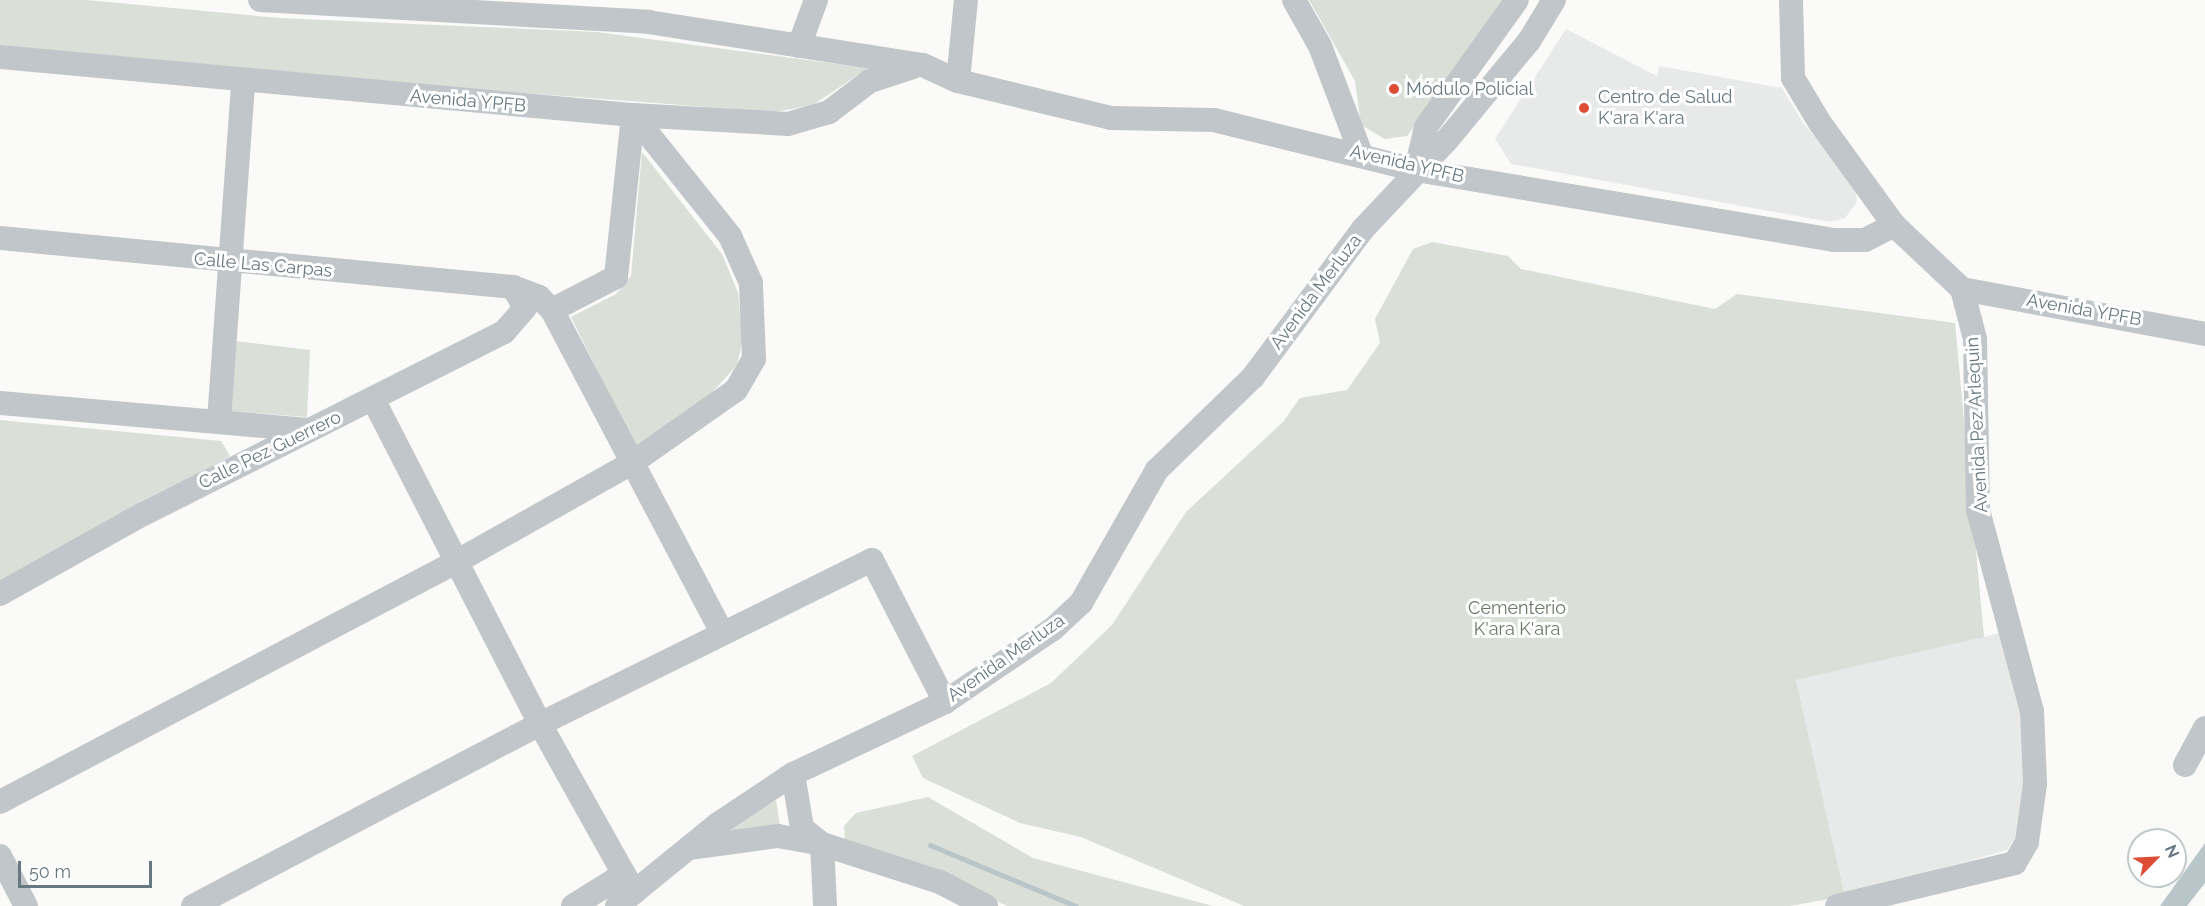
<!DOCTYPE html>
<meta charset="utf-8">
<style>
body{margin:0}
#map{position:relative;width:2205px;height:906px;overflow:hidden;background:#fafaf8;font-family:Raleway,sans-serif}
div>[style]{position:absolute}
.built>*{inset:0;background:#e8eae9}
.green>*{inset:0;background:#dadfd7}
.water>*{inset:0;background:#b9c6c9}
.stream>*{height:5px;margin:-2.5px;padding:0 2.5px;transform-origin:2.5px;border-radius:2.5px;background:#b9c6c9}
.minor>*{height:24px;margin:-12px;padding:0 12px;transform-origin:12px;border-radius:12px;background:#c1c6ca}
.dots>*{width:16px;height:16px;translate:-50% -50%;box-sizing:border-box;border:3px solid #fff;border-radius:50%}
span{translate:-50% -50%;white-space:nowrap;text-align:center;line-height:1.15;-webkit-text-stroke:6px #fff;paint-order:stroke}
.poi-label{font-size:18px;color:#667882}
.left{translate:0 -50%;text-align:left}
.street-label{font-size:18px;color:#667882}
.park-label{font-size:18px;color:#6a7a65}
.north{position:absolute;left:2127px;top:828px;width:60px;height:60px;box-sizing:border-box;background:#fff;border:2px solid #c2c9cd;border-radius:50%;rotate:66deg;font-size:16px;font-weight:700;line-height:24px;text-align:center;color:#667882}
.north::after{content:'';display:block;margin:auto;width:21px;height:27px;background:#dd4c35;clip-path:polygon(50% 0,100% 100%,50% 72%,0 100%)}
.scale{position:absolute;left:18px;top:861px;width:134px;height:27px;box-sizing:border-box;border:3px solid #667882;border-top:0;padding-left:8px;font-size:18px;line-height:21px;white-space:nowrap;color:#667882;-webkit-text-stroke:4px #fff;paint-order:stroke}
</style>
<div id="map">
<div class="built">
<i style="clip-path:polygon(1566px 29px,1657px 76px,1659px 66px,1782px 88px,1803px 123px,1855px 184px,1857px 202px,1845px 218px,1830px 222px,1511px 164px,1495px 139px)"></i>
<i style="clip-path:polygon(2009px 631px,2027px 744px,2020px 830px,2007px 850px,1845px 896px,1796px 680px)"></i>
</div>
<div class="green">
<i style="clip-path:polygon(0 0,86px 0,279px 18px,597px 32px,868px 68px,813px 105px,775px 112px,233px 71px,0 45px)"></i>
<i style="clip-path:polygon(1309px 0,1504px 0,1481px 40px,1407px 136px,1385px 139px,1361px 125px,1355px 81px)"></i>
<i style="clip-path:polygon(642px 152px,722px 254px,738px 293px,743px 339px,737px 365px,705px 400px,635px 447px,571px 317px,616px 294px,631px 276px)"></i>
<i style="clip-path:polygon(1432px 242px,1508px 256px,1521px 269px,1715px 309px,1737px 294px,1955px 323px,1984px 637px,1796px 680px,1845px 896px,1790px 906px,1244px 906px,1081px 837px,1020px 823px,923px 778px,912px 756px,1051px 683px,1112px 625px,1186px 512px,1283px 422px,1300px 398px,1347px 390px,1380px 343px,1375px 319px,1413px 249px)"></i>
<i style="clip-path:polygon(235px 341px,310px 350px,307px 417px,229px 411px)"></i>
<i style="clip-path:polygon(0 420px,221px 441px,230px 456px,0 584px)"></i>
<i style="clip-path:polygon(928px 797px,1033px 858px,1213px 906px,1008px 906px,845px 840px,844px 826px,856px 813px)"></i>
<i style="clip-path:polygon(776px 800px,780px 826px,725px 831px)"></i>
</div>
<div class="water">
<i style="clip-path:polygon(2205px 843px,2205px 883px,2187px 906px,2160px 906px)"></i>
</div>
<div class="stream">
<i style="left:930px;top:845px;width:158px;rotate:22.7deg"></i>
</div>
<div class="minor">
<i style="left:260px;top:0;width:389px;rotate:3.2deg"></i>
<i style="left:648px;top:22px;width:278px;rotate:8.9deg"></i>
<i style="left:923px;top:65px;width:38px;rotate:25deg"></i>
<i style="left:958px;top:81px;width:157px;rotate:13.6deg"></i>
<i style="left:1111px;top:118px;width:103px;rotate:1.1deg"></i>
<i style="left:1214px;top:120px;width:208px;rotate:13.9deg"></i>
<i style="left:1416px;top:170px;width:424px;rotate:9.5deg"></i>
<i style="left:1834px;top:240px;width:31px"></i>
<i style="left:1865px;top:240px;width:33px;rotate:-27deg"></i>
<i style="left:1294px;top:0;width:53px;rotate:60.5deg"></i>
<i style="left:1320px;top:46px;width:116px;rotate:69.2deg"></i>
<i style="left:1791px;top:0;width:78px;rotate:88.5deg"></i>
<i style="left:1793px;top:78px;width:52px;rotate:59deg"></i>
<i style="left:1820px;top:123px;width:126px;rotate:54deg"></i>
<i style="left:1894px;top:225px;width:93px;rotate:43.3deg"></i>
<i style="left:1962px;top:289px;width:52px;rotate:75.4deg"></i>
<i style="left:1975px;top:339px;width:171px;rotate:89deg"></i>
<i style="left:1978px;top:510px;width:208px;rotate:75deg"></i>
<i style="left:2032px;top:711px;width:73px;rotate:87.6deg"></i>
<i style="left:2035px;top:784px;width:59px;rotate:97.9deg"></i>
<i style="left:2027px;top:842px;width:24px;rotate:120deg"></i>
<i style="left:2015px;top:863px;width:183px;rotate:166.4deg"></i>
<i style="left:799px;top:46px;width:49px;rotate:-69.7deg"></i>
<i style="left:0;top:57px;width:636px;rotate:5.24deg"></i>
<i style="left:633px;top:115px;width:155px;rotate:3.3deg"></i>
<i style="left:788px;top:124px;width:43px;rotate:-16.3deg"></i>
<i style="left:829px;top:112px;width:51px;rotate:-37.1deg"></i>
<i style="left:870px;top:81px;width:45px;rotate:-18deg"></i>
<i style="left:958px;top:81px;width:81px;rotate:-84.4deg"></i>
<i style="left:1416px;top:170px;width:44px;rotate:-76.9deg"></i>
<i style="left:1426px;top:127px;width:156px;rotate:-54.4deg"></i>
<i style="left:0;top:238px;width:515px;rotate:5.46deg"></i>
<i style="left:513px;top:287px;width:24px;rotate:60deg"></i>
<i style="left:525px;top:308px;width:32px;rotate:131deg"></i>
<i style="left:504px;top:332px;width:404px;rotate:153.2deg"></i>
<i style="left:143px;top:514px;width:164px;rotate:150.8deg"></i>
<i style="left:513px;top:287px;width:28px;rotate:21deg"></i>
<i style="left:539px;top:297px;width:18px;rotate:45deg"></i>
<i style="left:552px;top:310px;width:364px;rotate:62.2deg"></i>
<i style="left:1962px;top:289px;width:247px;rotate:10.5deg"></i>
<i style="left:552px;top:310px;width:72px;rotate:-27.3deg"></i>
<i style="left:616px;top:277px;width:163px;rotate:-84deg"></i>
<i style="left:374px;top:401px;width:363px;rotate:62.8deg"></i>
<i style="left:540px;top:724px;width:193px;rotate:60.8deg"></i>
<i style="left:0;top:403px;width:309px;rotate:5deg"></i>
<i style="left:219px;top:420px;width:339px;rotate:-85.9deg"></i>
<i style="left:2185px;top:765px;width:42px;rotate:-61.6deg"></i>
<i style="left:793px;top:774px;width:55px;rotate:80.5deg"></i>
<i style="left:802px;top:828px;width:26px;rotate:39deg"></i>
<i style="left:0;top:802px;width:515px;rotate:-27.76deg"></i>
<i style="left:456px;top:562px;width:202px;rotate:-29.4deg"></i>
<i style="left:632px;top:463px;width:127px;rotate:-35.1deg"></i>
<i style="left:736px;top:390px;width:36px;rotate:-60deg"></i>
<i style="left:754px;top:359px;width:76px;rotate:-92.3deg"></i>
<i style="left:751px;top:283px;width:51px;rotate:-114.1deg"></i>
<i style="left:730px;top:236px;width:155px;rotate:-128.7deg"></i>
<i style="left:822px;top:844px;width:62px;rotate:87.2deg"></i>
<i style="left:689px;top:848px;width:90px;rotate:-7.7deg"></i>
<i style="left:778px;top:836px;width:45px;rotate:10.3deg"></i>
<i style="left:822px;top:844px;width:124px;rotate:17.9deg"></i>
<i style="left:940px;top:882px;width:52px;rotate:27.6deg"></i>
<i style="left:0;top:856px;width:56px;rotate:62.5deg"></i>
<i style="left:193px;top:906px;width:392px;rotate:-27.7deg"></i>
<i style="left:540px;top:724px;width:370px;rotate:-26.3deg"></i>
<i style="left:872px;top:560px;width:160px;rotate:62.8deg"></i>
<i style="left:573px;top:906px;width:60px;rotate:-32.1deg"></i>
<i style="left:617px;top:906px;width:130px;rotate:-39.1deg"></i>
<i style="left:718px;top:824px;width:90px;rotate:-33.7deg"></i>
<i style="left:793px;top:774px;width:168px;rotate:-25.3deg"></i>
<i style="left:945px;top:702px;width:130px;rotate:-34.1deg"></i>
<i style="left:1053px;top:629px;width:38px;rotate:-43deg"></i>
<i style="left:1081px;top:603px;width:153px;rotate:-60.3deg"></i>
<i style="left:1157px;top:470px;width:134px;rotate:-44.1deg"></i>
<i style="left:1253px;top:377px;width:184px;rotate:-53.4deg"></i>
<i style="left:1363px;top:229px;width:122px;rotate:-46.7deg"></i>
<i style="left:1447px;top:140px;width:129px;rotate:-50.4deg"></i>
<i style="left:1529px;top:41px;width:48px;rotate:-58.6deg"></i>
</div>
<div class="dots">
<i style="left:1394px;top:89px;background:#dd4c35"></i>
<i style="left:1584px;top:108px;background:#dd4c35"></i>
</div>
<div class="poi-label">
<span class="left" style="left:1406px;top:89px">Módulo Policial</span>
<span class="left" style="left:1598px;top:108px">Centro de Salud<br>K'ara K'ara</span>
</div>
<div class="street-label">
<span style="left:468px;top:101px;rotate:5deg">Avenida YPFB</span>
<span style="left:1407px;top:164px;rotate:13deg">Avenida YPFB</span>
<span style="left:263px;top:265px;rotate:5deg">Calle Las Carpas</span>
<span style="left:1316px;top:292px;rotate:-53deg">Avenida Merluza</span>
<span style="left:2084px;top:310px;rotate:10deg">Avenida YPFB</span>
<span style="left:1977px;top:425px;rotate:-93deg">Avenida Pez Arlequin</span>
<span style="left:270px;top:450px;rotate:-26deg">Calle Pez Guerrero</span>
<span style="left:1006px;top:658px;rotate:-35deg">Avenida Merluza</span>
</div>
<div class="park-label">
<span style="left:1517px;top:619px">Cementerio<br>K'ara K'ara</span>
</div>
<div class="north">N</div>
<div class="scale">50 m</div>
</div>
